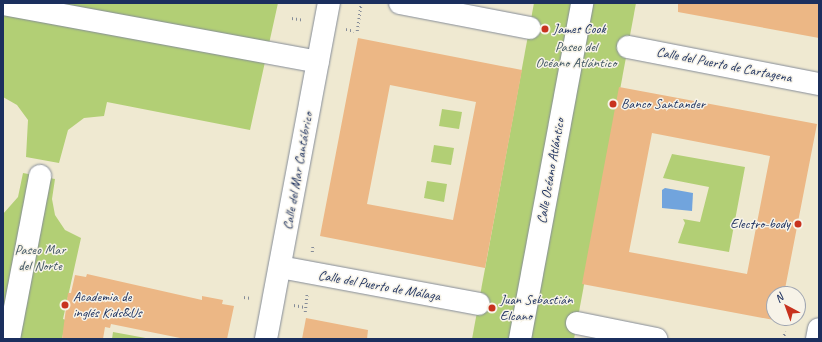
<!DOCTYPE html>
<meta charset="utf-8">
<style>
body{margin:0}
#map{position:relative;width:822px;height:342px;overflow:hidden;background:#efe9d1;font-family:Caveat,sans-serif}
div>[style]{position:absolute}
.green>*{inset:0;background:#b2cf75}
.water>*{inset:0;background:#71a4dd}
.building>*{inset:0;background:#ecb785}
.path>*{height:2.5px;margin-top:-1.25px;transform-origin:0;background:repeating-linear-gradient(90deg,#858c98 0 1px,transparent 0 4px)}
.roads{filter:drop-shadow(0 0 1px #858c98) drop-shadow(0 0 1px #858c98)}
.minor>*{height:22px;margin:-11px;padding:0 11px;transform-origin:11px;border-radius:11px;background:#fff}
.dots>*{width:11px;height:11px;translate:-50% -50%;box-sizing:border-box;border:2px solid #f7f3e8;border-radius:50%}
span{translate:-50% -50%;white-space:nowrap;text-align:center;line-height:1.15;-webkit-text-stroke:3px #f7f3e8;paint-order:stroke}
.poi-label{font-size:14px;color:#1b2f5e}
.left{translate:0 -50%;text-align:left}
.right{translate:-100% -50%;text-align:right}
.park-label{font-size:14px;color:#415764}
.street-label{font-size:14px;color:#1b2f5e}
.frame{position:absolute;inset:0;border:4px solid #1b2f5e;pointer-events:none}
.north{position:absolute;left:766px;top:286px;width:40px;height:40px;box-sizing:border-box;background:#f7f3e8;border:1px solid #9fa5b1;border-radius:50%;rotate:319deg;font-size:11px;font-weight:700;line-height:16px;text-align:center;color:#1b2f5e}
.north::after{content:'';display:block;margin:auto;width:14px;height:18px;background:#c8321e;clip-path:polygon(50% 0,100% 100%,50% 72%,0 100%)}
</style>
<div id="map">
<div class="green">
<i style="clip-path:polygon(3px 3px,278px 3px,250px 130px,107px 102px,104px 116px,84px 118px,68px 130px,59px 163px,26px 157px,28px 120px,17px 105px,3px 97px)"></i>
<i style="clip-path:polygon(534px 3px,636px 3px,574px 339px,472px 339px)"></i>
<i style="clip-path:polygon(442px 109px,462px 112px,459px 129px,439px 126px)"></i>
<i style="clip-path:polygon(434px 145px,454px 148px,451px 165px,431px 162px)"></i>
<i style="clip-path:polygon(672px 154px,745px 167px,729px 252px,678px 243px,685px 223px,683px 219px,700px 222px,709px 187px,663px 178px)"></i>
<i style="clip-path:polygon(23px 173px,55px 179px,52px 199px,55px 215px,65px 230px,81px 238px,63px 319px,66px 320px,62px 339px,3px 339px,3px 214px,18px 197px)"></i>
<i style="clip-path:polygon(427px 181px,447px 184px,444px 202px,424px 198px)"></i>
<i style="clip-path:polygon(113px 332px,151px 339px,112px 339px)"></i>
</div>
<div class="water">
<i style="clip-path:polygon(665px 188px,693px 193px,692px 211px,662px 208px,662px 190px)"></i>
</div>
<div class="building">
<i style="clip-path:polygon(678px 3px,819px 3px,819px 38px,678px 12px)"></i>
<i style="clip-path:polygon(evenodd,358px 38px,522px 70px,485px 268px,320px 236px,358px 38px,390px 85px,476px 102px,453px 220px,367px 204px,390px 85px)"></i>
<i style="clip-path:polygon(evenodd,619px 87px,817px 124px,784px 294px,774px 294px,774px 318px,780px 318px,779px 321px,582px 284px,619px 87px,652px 133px,770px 156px,747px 274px,629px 252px,652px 133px)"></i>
<i style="clip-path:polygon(87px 274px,202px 300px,202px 296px,223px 300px,222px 304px,234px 306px,227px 339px,185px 339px,111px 324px,110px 328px,105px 327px,103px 339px,62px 339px,68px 293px,71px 293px,75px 275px,86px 277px)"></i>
<i style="clip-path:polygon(306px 318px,368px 330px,367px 339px,302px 339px)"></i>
</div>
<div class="path">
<i style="left:292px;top:18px;width:12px;rotate:9deg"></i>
<i style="left:346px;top:29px;width:8px;rotate:14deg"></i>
<i style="left:357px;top:31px;width:28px;rotate:-82deg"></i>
<i style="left:312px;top:252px;width:8px;rotate:-83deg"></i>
<i style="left:244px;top:297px;width:7px;rotate:8deg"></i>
<i style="left:294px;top:305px;width:11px;rotate:10deg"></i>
<i style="left:305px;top:312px;width:18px;rotate:-84deg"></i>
<i style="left:783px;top:339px;width:8px;rotate:-76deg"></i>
</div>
<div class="roads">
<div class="minor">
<i style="left:400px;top:3px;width:132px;rotate:10.9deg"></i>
<i style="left:3px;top:4px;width:320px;rotate:10.4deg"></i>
<i style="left:628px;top:47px;width:195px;rotate:11deg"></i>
<i style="left:280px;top:267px;width:202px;rotate:10.5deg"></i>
<i style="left:577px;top:323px;width:81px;rotate:11.4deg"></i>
<i style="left:9px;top:339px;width:166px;rotate:-79.2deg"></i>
<i style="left:266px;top:339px;width:342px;rotate:-79.4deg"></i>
<i style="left:520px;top:339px;width:342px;rotate:-79.5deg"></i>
<i style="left:817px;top:339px;width:10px;rotate:-79deg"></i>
</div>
</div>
<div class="dots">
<i style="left:545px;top:29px;background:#c8321e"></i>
<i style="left:613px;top:104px;background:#c8321e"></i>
<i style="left:798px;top:224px;background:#c8321e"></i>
<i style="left:65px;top:305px;background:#c8321e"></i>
<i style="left:492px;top:308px;background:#c8321e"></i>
</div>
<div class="poi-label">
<span class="left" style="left:553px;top:29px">James Cook</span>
<span class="left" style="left:621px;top:104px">Banco Santander</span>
<span class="right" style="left:790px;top:224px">Electro-body</span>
<span class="left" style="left:73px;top:305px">Academia de<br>inglés Kids&amp;Us</span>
<span class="left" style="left:500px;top:308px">Juan Sebastián<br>Elcano</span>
</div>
<div class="park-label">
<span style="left:576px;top:55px">Paseo del<br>Océano Atlántico</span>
<span style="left:40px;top:258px">Paseo Mar<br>del Norte</span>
</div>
<div class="street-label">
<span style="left:724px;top:65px;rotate:11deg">Calle del Puerto de Cartagena</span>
<span style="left:298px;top:171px;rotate:-80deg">Calle del Mar Cantábrico</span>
<span style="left:551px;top:171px;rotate:-80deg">Calle Océano Atlántico</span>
<span style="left:379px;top:286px;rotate:10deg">Calle del Puerto de Málaga</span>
</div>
<div class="frame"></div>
<div class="north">N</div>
</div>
